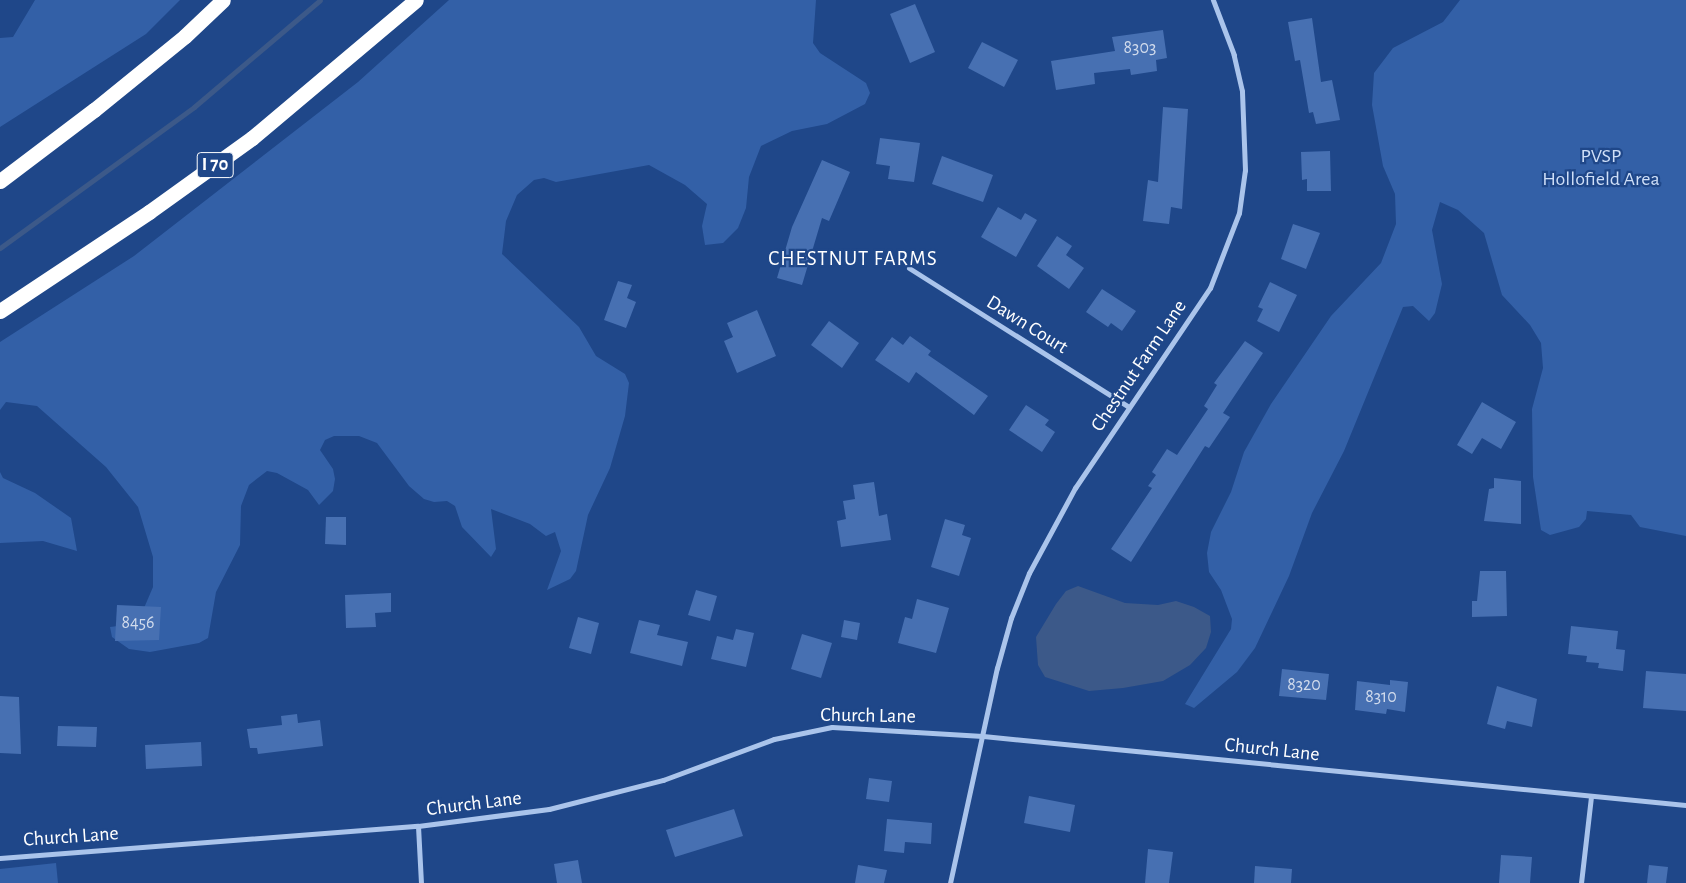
<!DOCTYPE html>
<style>
body{margin:0}
#map{position:relative;width:1686px;height:883px;overflow:hidden;background:#1f4789;font-family:"Alegreya Sans",sans-serif}
div>[style]{position:absolute}
.green>*{inset:0;background:#3360a7}
.water>*{inset:0;background:#3c5989}
.stream>*{height:5px;margin:-2.5px;padding:0 2.5px;transform-origin:2.5px;border-radius:2.5px;background:#3c5989}
.building>*{inset:0;background:#4770b2}
.minor>*{height:5px;margin:-2.5px;padding:0 2.5px;transform-origin:2.5px;border-radius:2.5px;background:#aac4eb}
.motorway>*{height:15px;margin:-7.5px;padding:0 7.5px;transform-origin:7.5px;border-radius:7.5px;background:#fff}
span{translate:-50% -50%;white-space:nowrap;text-align:center;line-height:1.15;-webkit-text-stroke:4.5px #1f4789;paint-order:stroke}
.number-label{font-size:18px;color:#d1dbec}
.number-label span{-webkit-text-stroke-width:0}
.shield-label span{padding:1px 4px;background:#1f4789;border:1px solid;border-radius:4px;-webkit-text-stroke-width:0}
.shield-label{font-size:19px;color:#fff;font-weight:700}
.park-label{font-size:20px;color:#cfdff8}
.street-label{font-size:20px;color:#fff}
.neighbourhood-label{font-size:21px;color:#fff;letter-spacing:1px}
</style>
<div id="map">
<div class="green">
<i style="clip-path:polygon(35px 0,180px 0,146px 34px,0 127px,0 38px,13px 37px)"></i>
<i style="clip-path:polygon(449px 0,816px 0,813px 43px,820px 53px,866px 83px,870px 93px,865px 104px,827px 124px,792px 131px,761px 146px,749px 177px,746px 208px,738px 228px,723px 243px,705px 245px,702px 226px,707px 204px,685px 185px,649px 165px,556px 182px,544px 178px,534px 180px,517px 195px,506px 221px,502px 254px,579px 327px,596px 356px,625px 374px,629px 383px,625px 416px,610px 468px,588px 515px,576px 571px,570px 579px,547px 590px,561px 551px,555px 532px,546px 536px,530px 524px,491px 509px,496px 549px,491px 557px,462px 527px,455px 506px,447px 501px,434px 502px,424px 499px,409px 486px,377px 443px,359px 436px,334px 436px,325px 440px,320px 450px,333px 469px,335px 479px,333px 491px,319px 505px,308px 490px,277px 473px,267px 471px,249px 485px,241px 506px,240px 545px,216px 592px,208px 638px,199px 643px,150px 652px,129px 649px,112px 637px,110px 627px,133px 624px,141px 615px,153px 587px,153px 557px,138px 507px,106px 467px,37px 406px,6px 402px,0 410px,0 342px,134px 256px,358px 82px)"></i>
<i style="clip-path:polygon(1460px 0,1686px 0,1686px 536px,1640px 527px,1631px 515px,1587px 511px,1586px 519px,1579px 527px,1550px 535px,1541px 530px,1533px 477px,1532px 409px,1543px 368px,1541px 343px,1530px 325px,1502px 295px,1484px 233px,1458px 210px,1440px 202px,1432px 230px,1442px 284px,1435px 313px,1429px 321px,1413px 306px,1403px 307px,1344px 451px,1312px 513px,1289px 576px,1255px 648px,1237px 672px,1194px 708px,1185px 704px,1231px 629px,1232px 619px,1221px 590px,1209px 572px,1207px 553px,1211px 532px,1231px 492px,1244px 452px,1271px 404px,1331px 316px,1381px 263px,1396px 224px,1395px 194px,1383px 166px,1372px 105px,1374px 73px,1393px 48px,1443px 22px)"></i>
<i style="clip-path:polygon(0 472px,3px 478px,35px 493px,71px 518px,77px 551px,43px 541px,0 543px)"></i>
<i style="clip-path:polygon(56px 863px,58px 883px,0 883px,0 869px)"></i>
</div>
<div class="water">
<i style="clip-path:polygon(1078px 586px,1125px 603px,1158px 605px,1176px 601px,1194px 607px,1210px 616px,1211px 632px,1206px 648px,1190px 665px,1163px 681px,1123px 688px,1089px 691px,1045px 677px,1038px 665px,1036px 637px,1056px 604px,1066px 591px)"></i>
</div>
<div class="stream">
<i style="left:0;top:248px;width:240px;rotate:-36deg"></i>
<i style="left:194px;top:107px;width:165px;rotate:-40.3deg"></i>
</div>
<div class="building">
<i style="clip-path:polygon(915px 4px,935px 52px,910px 63px,890px 14px)"></i>
<i style="clip-path:polygon(1312px 18px,1321px 82px,1332px 80px,1340px 120px,1316px 124px,1313px 112px,1309px 113px,1300px 60px,1295px 61px,1288px 22px)"></i>
<i style="clip-path:polygon(1163px 30px,1167px 58px,1156px 60px,1157px 71px,1131px 75px,1130px 69px,1094px 73px,1095px 84px,1056px 90px,1051px 61px,1115px 51px,1112px 37px)"></i>
<i style="clip-path:polygon(982px 42px,1018px 60px,1004px 87px,968px 68px)"></i>
<i style="clip-path:polygon(1163px 107px,1188px 109px,1182px 209px,1171px 207px,1169px 224px,1143px 221px,1148px 180px,1158px 182px)"></i>
<i style="clip-path:polygon(880px 138px,920px 143px,914px 182px,888px 179px,890px 166px,876px 164px)"></i>
<i style="clip-path:polygon(1330px 151px,1331px 191px,1307px 191px,1307px 179px,1302px 180px,1301px 152px)"></i>
<i style="clip-path:polygon(942px 156px,993px 175px,983px 202px,932px 184px)"></i>
<i style="clip-path:polygon(822px 160px,850px 172px,829px 221px,822px 218px,802px 285px,777px 278px,792px 227px)"></i>
<i style="clip-path:polygon(998px 207px,1021px 220px,1025px 213px,1037px 220px,1016px 257px,981px 237px)"></i>
<i style="clip-path:polygon(1293px 224px,1320px 233px,1306px 269px,1281px 259px)"></i>
<i style="clip-path:polygon(1057px 236px,1072px 246px,1066px 255px,1084px 268px,1069px 289px,1037px 266px)"></i>
<i style="clip-path:polygon(618px 281px,632px 285px,627px 298px,636px 302px,626px 328px,604px 320px)"></i>
<i style="clip-path:polygon(1270px 282px,1297px 295px,1279px 332px,1257px 321px,1263px 309px,1258px 307px)"></i>
<i style="clip-path:polygon(1102px 289px,1136px 311px,1122px 331px,1111px 323px,1108px 327px,1086px 312px)"></i>
<i style="clip-path:polygon(757px 310px,776px 356px,737px 373px,724px 341px,733px 337px,727px 323px)"></i>
<i style="clip-path:polygon(829px 321px,859px 343px,842px 368px,811px 345px)"></i>
<i style="clip-path:polygon(910px 336px,931px 351px,928px 355px,988px 396px,974px 415px,916px 372px,909px 383px,875px 360px,892px 337px,903px 345px)"></i>
<i style="clip-path:polygon(1245px 341px,1263px 353px,1223px 413px,1230px 417px,1209px 448px,1205px 446px,1131px 562px,1111px 549px,1152px 488px,1148px 486px,1156px 475px,1152px 472px,1167px 449px,1177px 455px,1208px 409px,1204px 406px,1217px 385px,1214px 383px)"></i>
<i style="clip-path:polygon(1482px 402px,1516px 422px,1501px 449px,1482px 438px,1472px 454px,1457px 445px)"></i>
<i style="clip-path:polygon(1026px 405px,1049px 420px,1045px 425px,1055px 432px,1042px 452px,1009px 430px)"></i>
<i style="clip-path:polygon(1494px 478px,1521px 481px,1521px 524px,1484px 521px,1489px 489px,1494px 488px)"></i>
<i style="clip-path:polygon(874px 482px,879px 516px,887px 514px,891px 540px,841px 547px,837px 521px,846px 519px,843px 501px,855px 499px,853px 485px)"></i>
<i style="clip-path:polygon(326px 517px,346px 517px,346px 545px,325px 544px)"></i>
<i style="clip-path:polygon(945px 519px,965px 525px,962px 535px,971px 538px,959px 576px,931px 567px)"></i>
<i style="clip-path:polygon(1480px 571px,1506px 571px,1507px 616px,1472px 617px,1472px 601px,1477px 601px)"></i>
<i style="clip-path:polygon(696px 590px,717px 596px,710px 621px,688px 615px)"></i>
<i style="clip-path:polygon(391px 593px,391px 612px,375px 613px,376px 627px,346px 628px,345px 595px)"></i>
<i style="clip-path:polygon(917px 599px,949px 608px,936px 653px,898px 643px,905px 617px,912px 619px)"></i>
<i style="clip-path:polygon(117px 605px,161px 607px,159px 640px,115px 641px)"></i>
<i style="clip-path:polygon(578px 617px,599px 623px,591px 654px,569px 648px)"></i>
<i style="clip-path:polygon(639px 620px,660px 625px,657px 635px,688px 642px,682px 666px,630px 653px)"></i>
<i style="clip-path:polygon(844px 620px,860px 623px,857px 640px,841px 637px)"></i>
<i style="clip-path:polygon(1571px 626px,1618px 631px,1616px 649px,1625px 650px,1623px 671px,1598px 668px,1599px 663px,1586px 662px,1587px 656px,1568px 654px)"></i>
<i style="clip-path:polygon(736px 629px,754px 633px,746px 667px,711px 659px,717px 636px,733px 640px)"></i>
<i style="clip-path:polygon(802px 634px,832px 643px,821px 678px,791px 669px)"></i>
<i style="clip-path:polygon(1282px 669px,1329px 674px,1326px 700px,1279px 696px)"></i>
<i style="clip-path:polygon(1646px 671px,1686px 674px,1686px 711px,1643px 708px)"></i>
<i style="clip-path:polygon(1390px 680px,1408px 682px,1405px 712px,1387px 709px,1386px 714px,1355px 710px,1357px 681px,1390px 685px)"></i>
<i style="clip-path:polygon(1497px 686px,1537px 699px,1532px 727px,1507px 721px,1505px 729px,1487px 724px)"></i>
<i style="clip-path:polygon(0 696px,19px 697px,21px 754px,0 753px)"></i>
<i style="clip-path:polygon(297px 714px,298px 723px,320px 720px,323px 746px,258px 754px,257px 748px,250px 748px,247px 729px,282px 725px,281px 716px)"></i>
<i style="clip-path:polygon(58px 726px,97px 727px,96px 747px,57px 746px)"></i>
<i style="clip-path:polygon(201px 742px,202px 766px,146px 769px,145px 745px)"></i>
<i style="clip-path:polygon(869px 778px,892px 781px,889px 802px,866px 799px)"></i>
<i style="clip-path:polygon(1029px 796px,1075px 805px,1070px 832px,1024px 823px)"></i>
<i style="clip-path:polygon(734px 809px,743px 836px,675px 857px,666px 830px)"></i>
<i style="clip-path:polygon(887px 819px,932px 823px,931px 844px,905px 842px,904px 853px,884px 851px)"></i>
<i style="clip-path:polygon(1148px 849px,1173px 852px,1169px 883px,1145px 883px)"></i>
<i style="clip-path:polygon(1501px 855px,1532px 857px,1530px 883px,1499px 883px)"></i>
<i style="clip-path:polygon(578px 860px,582px 883px,557px 883px,554px 864px)"></i>
<i style="clip-path:polygon(858px 865px,887px 870px,884px 883px,855px 883px)"></i>
<i style="clip-path:polygon(1649px 865px,1668px 867px,1666px 883px,1647px 883px)"></i>
<i style="clip-path:polygon(1255px 866px,1292px 869px,1291px 883px,1254px 883px)"></i>
</div>
<div class="minor">
<i style="left:909px;top:268px;width:260px;rotate:32.3deg"></i>
<i style="left:418px;top:826px;width:57px;rotate:87deg"></i>
<i style="left:0;top:858px;width:419px;rotate:-4.4deg"></i>
<i style="left:418px;top:826px;width:132px;rotate:-7.4deg"></i>
<i style="left:549px;top:809px;width:118px;rotate:-14.3deg"></i>
<i style="left:663px;top:780px;width:118px;rotate:-20.3deg"></i>
<i style="left:774px;top:739px;width:59px;rotate:-11.7deg"></i>
<i style="left:832px;top:727px;width:151px;rotate:3.4deg"></i>
<i style="left:983px;top:736px;width:706px;rotate:5.61deg"></i>
<i style="left:950px;top:883px;width:220px;rotate:-77.7deg"></i>
<i style="left:997px;top:668px;width:52px;rotate:-74.4deg"></i>
<i style="left:1011px;top:618px;width:48px;rotate:-68.2deg"></i>
<i style="left:1029px;top:573px;width:97px;rotate:-61.6deg"></i>
<i style="left:1075px;top:488px;width:241px;rotate:-56deg"></i>
<i style="left:1210px;top:288px;width:80px;rotate:-68.9deg"></i>
<i style="left:1239px;top:213px;width:43px;rotate:-82.1deg"></i>
<i style="left:1245px;top:170px;width:79px;rotate:-92.2deg"></i>
<i style="left:1242px;top:91px;width:37px;rotate:-103deg"></i>
<i style="left:1234px;top:55px;width:59px;rotate:-110.9deg"></i>
<i style="left:1581px;top:883px;width:87px;rotate:-83.4deg"></i>
</div>
<div class="motorway">
<i style="left:0;top:181px;width:118px;rotate:-37.1deg"></i>
<i style="left:94px;top:110px;width:117px;rotate:-39.1deg"></i>
<i style="left:185px;top:36px;width:52px;rotate:-43.5deg"></i>
<i style="left:0;top:311px;width:179px;rotate:-33.6deg"></i>
<i style="left:149px;top:212px;width:127px;rotate:-35.7deg"></i>
<i style="left:252px;top:138px;width:214px;rotate:-40.1deg"></i>
</div>
<div class="number-label">
<span style="left:1140px;top:48px">8303</span>
<span style="left:138px;top:623px">8456</span>
<span style="left:1304px;top:685px">8320</span>
<span style="left:1381px;top:697px">8310</span>
</div>
<div class="shield-label">
<span style="left:215px;top:165px">I 70</span>
</div>
<div class="park-label">
<span style="left:1601px;top:168px">PVSP<br>Hollofield Area</span>
</div>
<div class="street-label">
<span style="left:1027px;top:325px;rotate:32deg">Dawn Court</span>
<span style="left:1139px;top:366px;rotate:-56deg">Chestnut Farm Lane</span>
<span style="left:868px;top:716px;rotate:1deg">Church Lane</span>
<span style="left:1272px;top:750px;rotate:6deg">Church Lane</span>
<span style="left:474px;top:804px;rotate:-7deg">Church Lane</span>
<span style="left:71px;top:837px;rotate:-4deg">Church Lane</span>
</div>
<div class="neighbourhood-label">
<span style="left:853px;top:259px">CHESTNUT FARMS</span>
</div>
</div>
